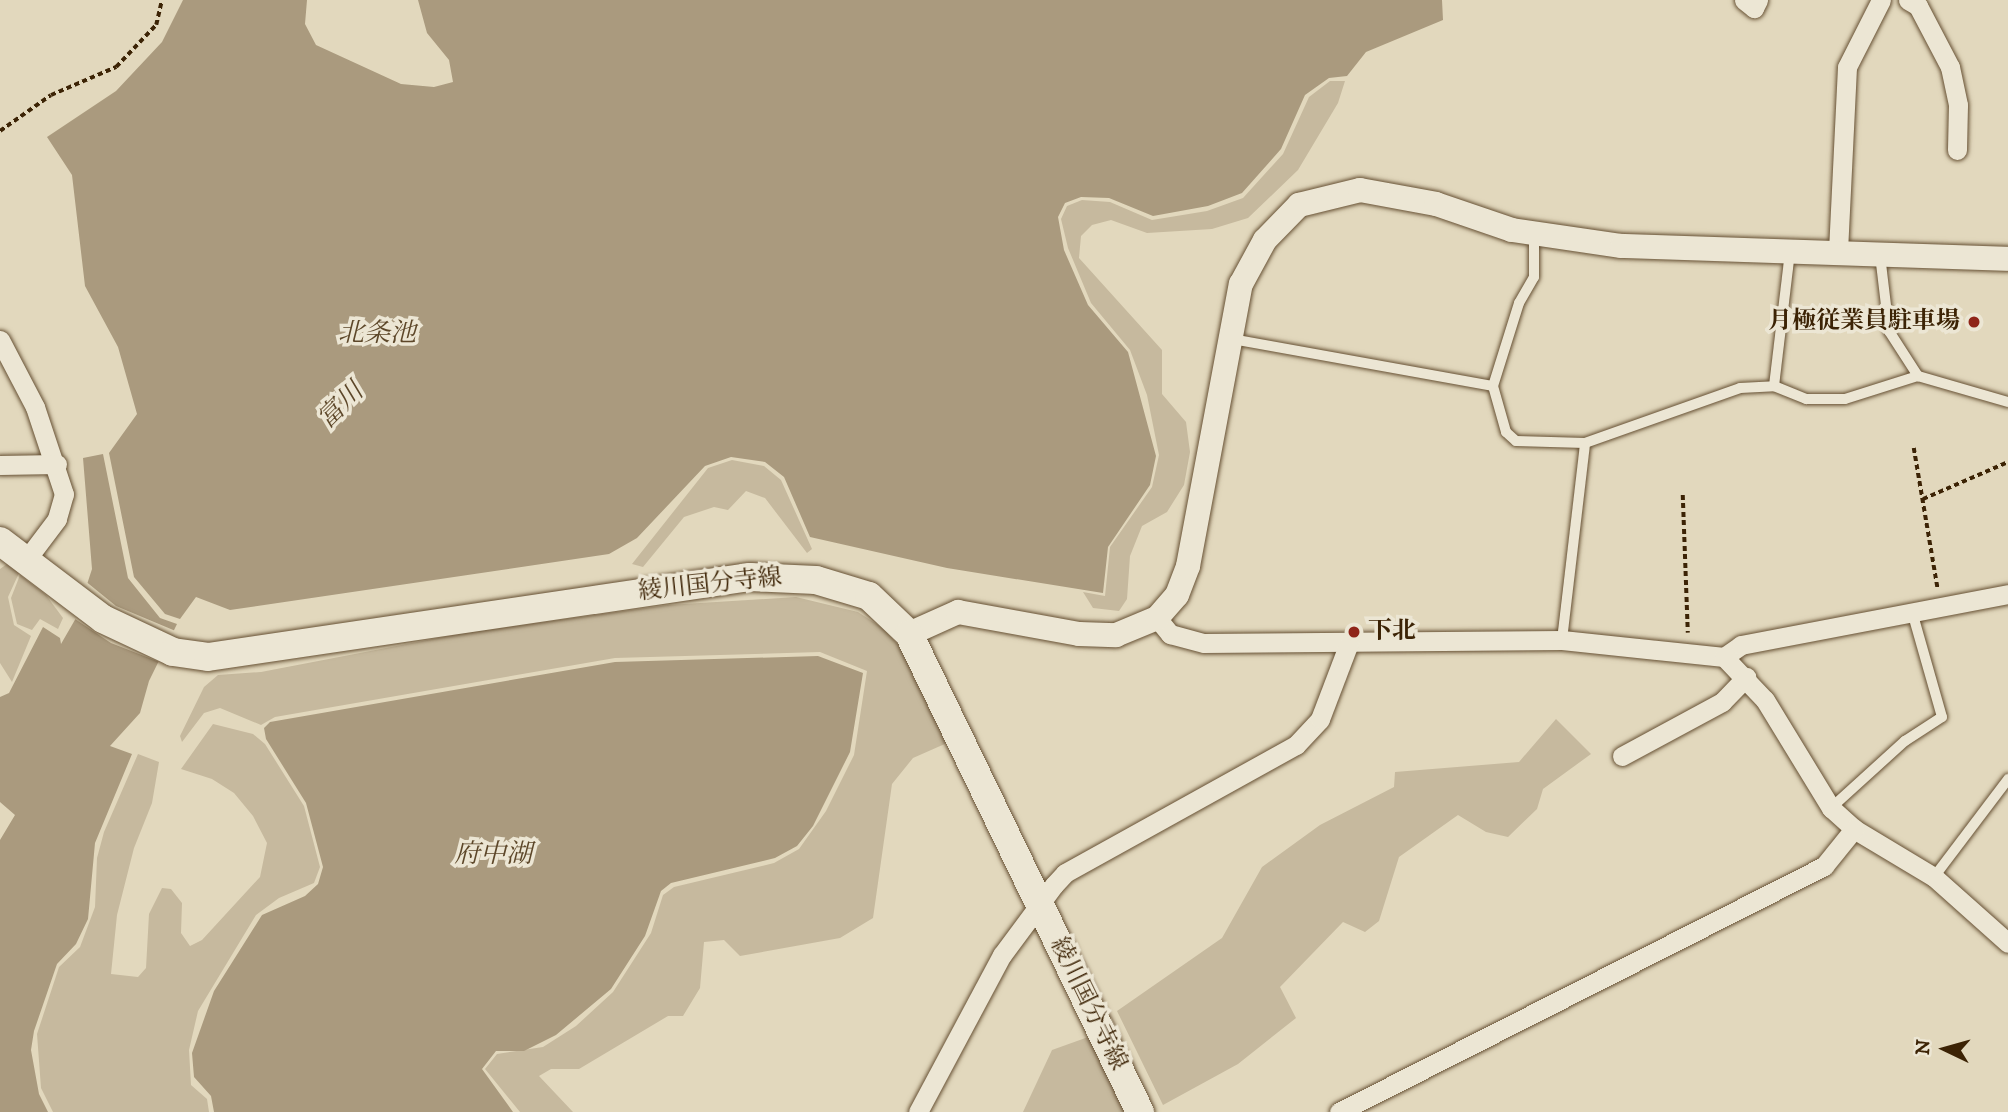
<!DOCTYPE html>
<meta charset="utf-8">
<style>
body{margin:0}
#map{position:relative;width:2008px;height:1112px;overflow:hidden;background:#e2d8bd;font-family:"IM FELL DW Pica","Noto Serif JP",serif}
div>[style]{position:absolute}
.green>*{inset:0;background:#c6b99e}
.water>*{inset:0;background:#aa9a7e}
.pier>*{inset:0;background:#e2d8bd}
.path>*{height:3.5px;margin-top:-1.75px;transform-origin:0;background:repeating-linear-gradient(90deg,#3c2305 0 5px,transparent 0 8.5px)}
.roads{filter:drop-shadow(0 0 2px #665033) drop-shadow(0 0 2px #665033)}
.service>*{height:10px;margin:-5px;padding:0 5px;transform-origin:5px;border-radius:5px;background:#ece6d4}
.minor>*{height:19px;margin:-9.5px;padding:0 9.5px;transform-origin:9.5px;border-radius:9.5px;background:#ece6d4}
.tertiary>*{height:24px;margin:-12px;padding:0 12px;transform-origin:12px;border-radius:12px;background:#ece6d4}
.secondary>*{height:28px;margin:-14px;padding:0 14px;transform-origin:14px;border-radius:14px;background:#ece6d4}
.dots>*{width:19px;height:19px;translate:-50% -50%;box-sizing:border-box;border:4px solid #ece6d4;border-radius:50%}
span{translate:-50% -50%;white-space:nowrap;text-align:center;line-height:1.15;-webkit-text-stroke:7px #ece6d4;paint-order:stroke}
.poi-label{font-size:24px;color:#3c2305;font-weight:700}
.right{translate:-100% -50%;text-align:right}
.left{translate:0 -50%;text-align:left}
.street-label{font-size:24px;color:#3c2305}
.water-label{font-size:26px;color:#5d4729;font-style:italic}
.north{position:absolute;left:1910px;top:1014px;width:70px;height:70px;-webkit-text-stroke:5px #ece6d4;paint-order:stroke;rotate:275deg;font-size:19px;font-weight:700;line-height:28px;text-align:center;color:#3c2305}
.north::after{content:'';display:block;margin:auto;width:24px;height:32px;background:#3c2305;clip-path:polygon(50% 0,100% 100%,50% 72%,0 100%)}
</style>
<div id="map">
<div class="green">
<i style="clip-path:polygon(1330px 81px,1345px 81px,1338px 103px,1298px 170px,1248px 218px,1212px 229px,1147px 233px,1111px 220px,1092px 225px,1081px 236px,1079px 258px,1162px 350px,1162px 394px,1186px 422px,1190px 452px,1184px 485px,1167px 512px,1142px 526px,1130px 556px,1127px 599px,1119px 611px,1093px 608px,1083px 592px,1105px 596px,1110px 547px,1152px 487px,1159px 455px,1147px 395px,1130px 350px,1091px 303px,1068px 248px,1061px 219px,1067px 206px,1082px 200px,1110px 202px,1152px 220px,1207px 211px,1243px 198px,1283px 154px,1309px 97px)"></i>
<i style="clip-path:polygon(732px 460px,764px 466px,781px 480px,812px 549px,807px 553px,765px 498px,746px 491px,728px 510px,714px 507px,684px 517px,643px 567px,632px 564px,708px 468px)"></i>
<i style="clip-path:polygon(7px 564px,19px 573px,8px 597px,14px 625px,31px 636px,12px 682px,0 663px,0 569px)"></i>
<i style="clip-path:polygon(20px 575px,46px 595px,63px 618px,58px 629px,40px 619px,32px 630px,17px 624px,11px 598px)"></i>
<i style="clip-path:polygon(796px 597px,858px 612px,884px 629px,904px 652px,947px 743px,913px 758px,892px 784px,873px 918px,840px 938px,740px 956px,724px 940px,704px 942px,700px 988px,683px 1016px,668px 1016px,579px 1069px,551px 1069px,539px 1076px,573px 1112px,520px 1112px,485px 1069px,497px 1054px,543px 1047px,576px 1026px,613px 992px,651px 933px,663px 895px,674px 887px,774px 863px,799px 849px,826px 811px,854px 755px,867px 671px,820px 652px,615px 658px,275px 717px,261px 725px,220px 708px,204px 713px,182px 742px,180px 736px,204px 687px,218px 675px,261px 672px,464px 633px,668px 605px)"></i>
<i style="clip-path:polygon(1556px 719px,1591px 754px,1543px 789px,1537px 809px,1508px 837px,1486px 832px,1458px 815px,1399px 857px,1379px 921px,1365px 932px,1343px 922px,1280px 987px,1296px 1018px,1238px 1064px,1163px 1105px,1117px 1011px,1222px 938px,1262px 867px,1320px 825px,1394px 787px,1395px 772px,1519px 762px)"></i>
<i style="clip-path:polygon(213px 724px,253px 734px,265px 744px,304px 806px,320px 867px,314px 883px,279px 898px,256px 915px,198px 1011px,189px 1050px,191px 1085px,207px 1099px,209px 1112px,53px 1112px,41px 1088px,37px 1034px,59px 967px,80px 947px,95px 907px,97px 858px,104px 832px,138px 754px,159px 762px,152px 803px,134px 848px,117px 915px,111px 974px,138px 977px,146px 968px,149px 914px,162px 888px,171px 889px,182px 903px,181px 933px,190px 946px,202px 940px,260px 877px,267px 843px,253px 816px,234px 793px,212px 779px,181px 769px)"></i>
<i style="clip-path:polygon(1091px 1036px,1127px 1112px,1023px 1112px,1052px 1050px)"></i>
</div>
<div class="water">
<i style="clip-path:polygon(183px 0,307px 0,305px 24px,316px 45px,401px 84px,434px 87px,453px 82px,449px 60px,427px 33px,418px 0,1442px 0,1443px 20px,1366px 52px,1347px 76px,1329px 78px,1305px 95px,1281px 149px,1242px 193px,1208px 206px,1153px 216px,1109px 198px,1081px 197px,1065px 203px,1058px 217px,1064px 250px,1088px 305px,1128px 352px,1156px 456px,1150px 485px,1108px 547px,1103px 593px,947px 568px,810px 537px,784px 477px,765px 462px,731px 457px,705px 466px,637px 538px,609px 554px,230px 610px,196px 597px,180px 619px,165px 614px,134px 577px,109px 453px,137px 414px,118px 347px,85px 286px,72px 175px,47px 137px,116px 91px,162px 42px)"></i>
<i style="clip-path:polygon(103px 454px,128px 578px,160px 618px,177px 624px,149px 681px,140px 713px,110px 746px,132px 754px,95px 843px,88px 919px,76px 944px,57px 964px,34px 1031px,31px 1050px,39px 1094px,48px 1112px,0 1112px,0 840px,15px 815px,0 802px,0 697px,9px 693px,43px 627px,60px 638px,61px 644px,76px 618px,92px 569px,83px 458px)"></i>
<i style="clip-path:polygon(818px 656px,863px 673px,850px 752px,813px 826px,797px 846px,775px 858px,671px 883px,661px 891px,645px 936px,611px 989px,556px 1035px,524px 1051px,496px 1051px,482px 1069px,513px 1112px,214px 1112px,211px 1096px,194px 1077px,192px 1053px,214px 991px,262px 915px,305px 896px,318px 884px,323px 867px,306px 803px,266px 739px,264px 728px,270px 722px,615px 662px)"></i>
</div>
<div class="pier">
<i style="clip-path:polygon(84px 580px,116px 606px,178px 632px,162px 663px,111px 643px,72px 617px)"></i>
</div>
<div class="path">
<i style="left:0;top:131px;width:62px;rotate:-35.2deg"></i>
<i style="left:51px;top:95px;width:71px;rotate:-23.3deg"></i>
<i style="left:116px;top:67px;width:58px;rotate:-46.4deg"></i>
<i style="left:156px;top:25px;width:26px;rotate:-77deg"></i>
<i style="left:1914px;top:448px;width:144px;rotate:80.4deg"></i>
<i style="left:1683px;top:495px;width:138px;rotate:87.9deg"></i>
<i style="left:1923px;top:499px;width:93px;rotate:-23.5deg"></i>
</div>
<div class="roads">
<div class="service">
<i style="left:1880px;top:255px;width:77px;rotate:83.2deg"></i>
<i style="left:1889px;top:331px;width:54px;rotate:57.2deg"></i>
<i style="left:1918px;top:376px;width:94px;rotate:16.1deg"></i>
<i style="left:1232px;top:339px;width:265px;rotate:10.2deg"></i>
<i style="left:1493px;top:386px;width:48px;rotate:74.2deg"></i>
<i style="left:1506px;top:432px;width:13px;rotate:42deg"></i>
<i style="left:1516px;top:441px;width:69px;rotate:1.7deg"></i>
<i style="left:1493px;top:386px;width:87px;rotate:-72.6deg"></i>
<i style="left:1519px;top:303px;width:30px;rotate:-60deg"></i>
<i style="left:1534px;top:277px;width:43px;rotate:-90deg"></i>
<i style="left:1774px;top:386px;width:136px;rotate:-83.2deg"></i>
<i style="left:1562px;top:640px;width:198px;rotate:-83.3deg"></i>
<i style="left:1585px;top:443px;width:164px;rotate:-19.5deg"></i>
<i style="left:1740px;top:388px;width:34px;rotate:-3deg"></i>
<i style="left:1774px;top:386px;width:35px;rotate:22deg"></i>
<i style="left:1806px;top:399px;width:39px"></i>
<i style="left:1845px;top:399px;width:77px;rotate:-17.5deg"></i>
<i style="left:1831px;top:808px;width:100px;rotate:-42.2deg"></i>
<i style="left:1905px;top:741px;width:44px;rotate:-33deg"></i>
<i style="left:1942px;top:717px;width:109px;rotate:-105.9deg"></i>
<i style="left:1934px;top:877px;width:123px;rotate:-52.9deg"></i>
</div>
<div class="minor">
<i style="left:1744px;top:0;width:13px;rotate:39deg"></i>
<i style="left:1754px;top:8px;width:9px;rotate:-63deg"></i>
<i style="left:1908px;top:0;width:12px;rotate:31deg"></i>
<i style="left:1918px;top:6px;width:69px;rotate:62.3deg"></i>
<i style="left:1950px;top:67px;width:39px;rotate:78deg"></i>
<i style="left:1958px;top:105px;width:45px;rotate:91.3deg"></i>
<i style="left:1838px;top:251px;width:184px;rotate:-87.2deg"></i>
<i style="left:1847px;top:67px;width:75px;rotate:-63.1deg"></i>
<i style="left:0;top:340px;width:76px;rotate:62.4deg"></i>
<i style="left:35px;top:407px;width:92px;rotate:71.6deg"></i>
<i style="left:64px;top:494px;width:26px;rotate:106deg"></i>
<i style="left:57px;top:519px;width:51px;rotate:127.1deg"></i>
<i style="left:0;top:465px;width:57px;rotate:-1deg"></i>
<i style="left:1157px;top:618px;width:21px;rotate:51deg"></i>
<i style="left:1170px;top:634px;width:35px;rotate:15deg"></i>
<i style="left:1204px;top:643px;width:358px;rotate:-0.5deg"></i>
<i style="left:1562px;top:640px;width:163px;rotate:6deg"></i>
<i style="left:1724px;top:657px;width:59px;rotate:46.4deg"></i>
<i style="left:1765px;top:700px;width:127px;rotate:58.6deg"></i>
<i style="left:1831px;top:808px;width:31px;rotate:42deg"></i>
<i style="left:1854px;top:829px;width:93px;rotate:31deg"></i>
<i style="left:1934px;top:877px;width:99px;rotate:41.7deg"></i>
<i style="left:1724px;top:657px;width:21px;rotate:-35deg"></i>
<i style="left:1741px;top:645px;width:272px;rotate:-10.8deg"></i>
<i style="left:1622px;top:756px;width:114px;rotate:-28.4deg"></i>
<i style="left:1722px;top:702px;width:35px;rotate:-46deg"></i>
<i style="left:918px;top:1112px;width:178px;rotate:-61.9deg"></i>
<i style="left:1002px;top:955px;width:87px;rotate:-53.4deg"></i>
<i style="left:1054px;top:885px;width:16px;rotate:-47deg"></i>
<i style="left:1065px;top:873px;width:264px;rotate:-29deg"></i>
<i style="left:1296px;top:745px;width:35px;rotate:-47deg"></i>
<i style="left:1320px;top:719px;width:81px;rotate:-69.1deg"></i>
<i style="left:1339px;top:1112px;width:544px;rotate:-26.89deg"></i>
<i style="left:1824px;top:866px;width:48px;rotate:-51deg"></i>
</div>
<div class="tertiary">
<i style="left:909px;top:634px;width:54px;rotate:-24.2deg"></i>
<i style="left:958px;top:612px;width:123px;rotate:10.3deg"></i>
<i style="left:1079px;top:634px;width:37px;rotate:2deg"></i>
<i style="left:1116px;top:635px;width:44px;rotate:-22.5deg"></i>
<i style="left:1157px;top:618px;width:30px;rotate:-49deg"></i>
<i style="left:1177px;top:595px;width:31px;rotate:-69deg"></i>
<i style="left:1188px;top:566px;width:287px;rotate:-79.4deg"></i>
<i style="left:1241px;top:284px;width:50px;rotate:-61.4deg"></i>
<i style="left:1265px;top:240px;width:49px;rotate:-45.8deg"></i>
<i style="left:1299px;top:205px;width:63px;rotate:-13.8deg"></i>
<i style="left:1360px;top:190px;width:77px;rotate:10.4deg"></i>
<i style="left:1436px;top:204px;width:80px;rotate:18.9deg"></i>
<i style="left:1512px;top:230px;width:111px;rotate:8.3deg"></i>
<i style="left:1622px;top:246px;width:386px;rotate:1.9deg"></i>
</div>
<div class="secondary">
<i style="left:0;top:541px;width:129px;rotate:37.1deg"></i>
<i style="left:103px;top:619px;width:77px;rotate:25.2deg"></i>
<i style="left:173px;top:652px;width:35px;rotate:8deg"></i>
<i style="left:208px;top:657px;width:548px;rotate:-8.4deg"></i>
<i style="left:750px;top:577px;width:66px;rotate:2.6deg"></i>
<i style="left:816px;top:580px;width:55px;rotate:16.8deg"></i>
<i style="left:869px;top:596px;width:55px;rotate:43.5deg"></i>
<i style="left:909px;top:634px;width:531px;rotate:64.21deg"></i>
</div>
</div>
<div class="dots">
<i style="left:1974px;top:322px;background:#8f2418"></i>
<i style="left:1354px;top:632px;background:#8f2418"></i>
</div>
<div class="poi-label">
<span class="right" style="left:1960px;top:322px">月極従業員駐車場</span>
<span class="left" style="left:1368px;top:632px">下北</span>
</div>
<div class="street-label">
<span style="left:710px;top:585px;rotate:-6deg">綾川国分寺線</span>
<span style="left:1088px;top:1004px;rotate:64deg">綾川国分寺線</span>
</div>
<div class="water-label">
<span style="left:377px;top:334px">北条池</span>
<span style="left:341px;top:406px;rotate:-45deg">富川</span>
<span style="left:493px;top:855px">府中湖</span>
</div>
<div class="north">N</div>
</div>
